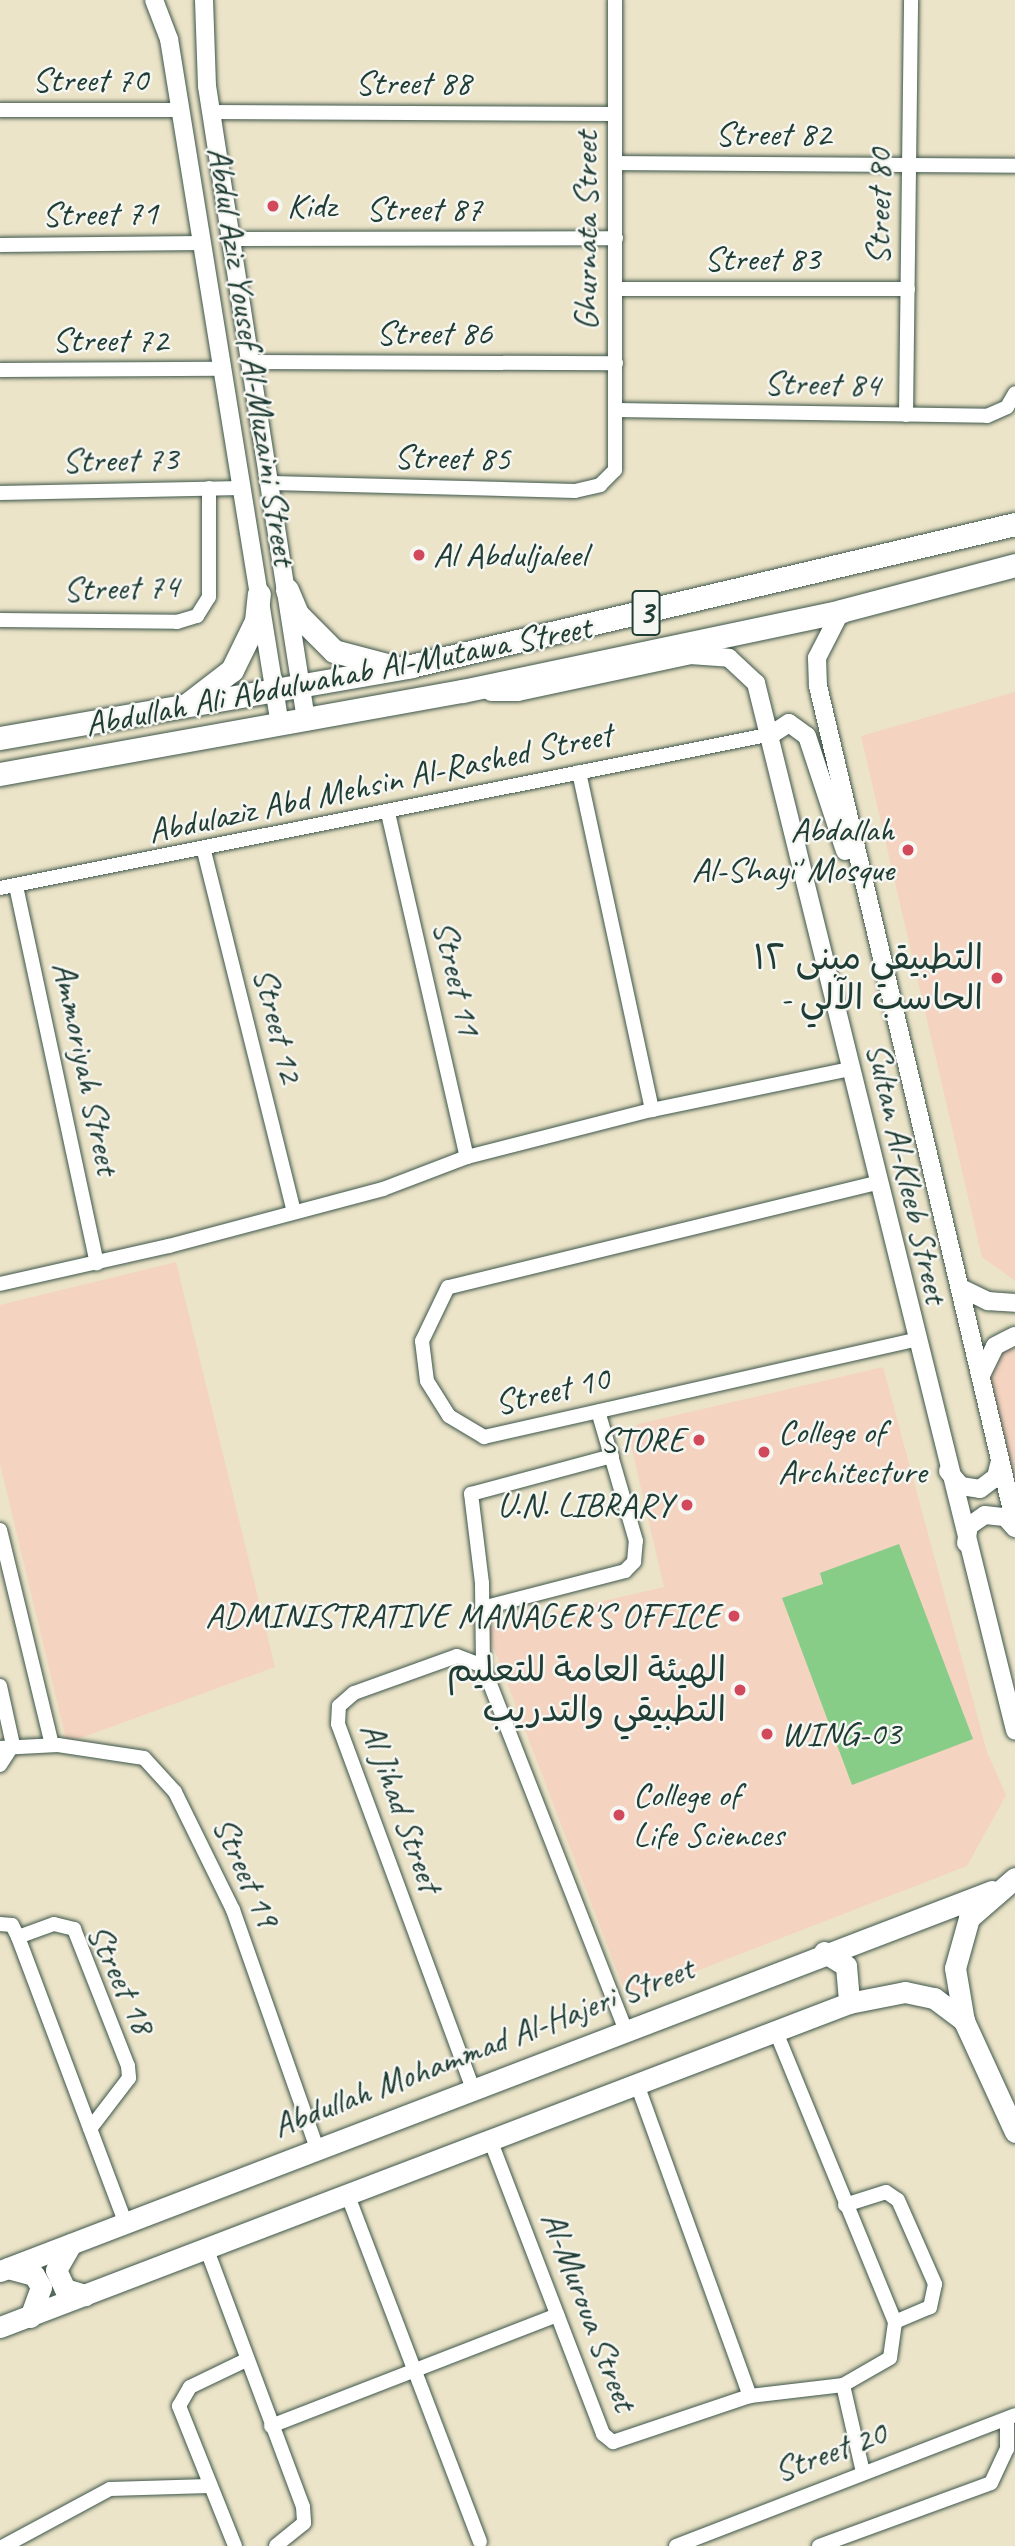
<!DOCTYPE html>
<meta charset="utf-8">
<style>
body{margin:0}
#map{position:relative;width:1015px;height:2546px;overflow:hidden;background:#ece4c8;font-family:Caveat,"Playpen Sans Arabic",sans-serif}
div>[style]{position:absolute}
.built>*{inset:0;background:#f4d3c0}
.green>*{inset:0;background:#88cd87}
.roads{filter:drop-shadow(0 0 2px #3e564a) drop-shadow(0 0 2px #3e564a)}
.minor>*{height:14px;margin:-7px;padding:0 7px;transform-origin:7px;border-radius:7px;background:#fff}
.tertiary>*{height:18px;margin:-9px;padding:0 9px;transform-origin:9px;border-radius:9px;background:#fff}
.secondary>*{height:21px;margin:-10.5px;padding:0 10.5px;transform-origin:10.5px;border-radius:10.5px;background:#fff}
.primary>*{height:23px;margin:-11.5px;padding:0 11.5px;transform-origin:11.5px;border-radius:11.5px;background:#fff}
.dots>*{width:19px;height:19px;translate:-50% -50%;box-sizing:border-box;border:4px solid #f6f6f2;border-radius:50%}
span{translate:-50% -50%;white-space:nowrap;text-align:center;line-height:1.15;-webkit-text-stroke:5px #f6f6f2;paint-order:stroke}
.shield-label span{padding:2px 5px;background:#f6f6f2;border:2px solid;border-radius:5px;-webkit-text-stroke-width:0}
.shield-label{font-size:33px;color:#1f3d34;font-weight:700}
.street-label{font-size:35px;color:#1f3d34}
.poi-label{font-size:35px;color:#1f3d34}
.left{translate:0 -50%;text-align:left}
.right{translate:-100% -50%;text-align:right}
</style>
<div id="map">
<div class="built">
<i style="clip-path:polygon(1015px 692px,1015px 1281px,982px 1257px,861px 736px)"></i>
<i style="clip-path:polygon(176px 1262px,275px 1667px,67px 1743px,0 1464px,0 1305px)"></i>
<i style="clip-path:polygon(1015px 1336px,1015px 1518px,984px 1363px)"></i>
<i style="clip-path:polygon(883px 1367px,987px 1752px,1006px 1795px,967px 1866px,640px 1993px,624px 1989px,486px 1628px,664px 1587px,629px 1437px,638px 1424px)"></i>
</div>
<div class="green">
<i style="clip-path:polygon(899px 1544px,973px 1739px,852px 1785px,782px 1598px,823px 1584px,820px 1573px)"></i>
</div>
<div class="roads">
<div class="minor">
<i style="left:0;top:110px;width:180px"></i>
<i style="left:211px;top:112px;width:404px;rotate:0.3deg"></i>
<i style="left:615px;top:163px;width:400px;rotate:0.4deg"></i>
<i style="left:233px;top:239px;width:383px;rotate:-0.1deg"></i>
<i style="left:0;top:245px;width:202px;rotate:-0.6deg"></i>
<i style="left:616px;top:289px;width:292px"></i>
<i style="left:252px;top:362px;width:364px;rotate:0.2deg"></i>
<i style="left:0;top:370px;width:221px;rotate:-0.3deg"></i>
<i style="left:616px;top:410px;width:371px;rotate:0.9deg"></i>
<i style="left:987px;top:416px;width:22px;rotate:-24deg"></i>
<i style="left:1007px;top:407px;width:16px;rotate:-60deg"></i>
<i style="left:906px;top:415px;width:415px;rotate:-89.3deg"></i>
<i style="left:272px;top:483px;width:303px;rotate:1.5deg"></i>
<i style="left:575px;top:491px;width:26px;rotate:-13deg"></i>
<i style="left:600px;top:485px;width:21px;rotate:-45deg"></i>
<i style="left:615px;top:470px;width:470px;rotate:-90deg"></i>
<i style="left:0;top:493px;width:241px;rotate:-1.2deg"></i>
<i style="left:0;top:620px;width:177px;rotate:0.6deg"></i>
<i style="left:177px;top:622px;width:21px;rotate:-17deg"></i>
<i style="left:197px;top:616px;width:22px;rotate:-58deg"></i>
<i style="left:209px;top:597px;width:109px;rotate:-90deg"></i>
<i style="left:579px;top:772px;width:346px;rotate:77.8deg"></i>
<i style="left:388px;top:813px;width:353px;rotate:77.1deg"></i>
<i style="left:204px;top:851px;width:372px;rotate:76deg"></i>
<i style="left:16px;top:886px;width:386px;rotate:77.9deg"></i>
<i style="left:0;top:888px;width:787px;rotate:-11.28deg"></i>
<i style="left:876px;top:1183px;width:440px;rotate:166.3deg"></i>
<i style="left:448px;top:1287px;width:60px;rotate:115.7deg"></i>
<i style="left:422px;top:1341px;width:40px;rotate:82.9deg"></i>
<i style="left:427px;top:1381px;width:41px;rotate:57.8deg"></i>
<i style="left:449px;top:1416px;width:41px;rotate:31deg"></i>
<i style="left:484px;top:1437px;width:442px;rotate:-12.7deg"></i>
<i style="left:0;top:1284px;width:173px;rotate:-12.7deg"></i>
<i style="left:169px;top:1246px;width:221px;rotate:-14.9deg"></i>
<i style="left:383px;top:1189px;width:90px;rotate:-20.9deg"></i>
<i style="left:467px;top:1157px;width:191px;rotate:-14.3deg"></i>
<i style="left:652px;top:1110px;width:202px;rotate:-11.7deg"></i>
<i style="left:0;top:1530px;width:221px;rotate:76.4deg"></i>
<i style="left:482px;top:1608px;width:148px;rotate:-14.5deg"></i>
<i style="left:625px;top:1571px;width:13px;rotate:-45deg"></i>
<i style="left:634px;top:1562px;width:21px;rotate:-85deg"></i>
<i style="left:636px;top:1541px;width:135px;rotate:-106.3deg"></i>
<i style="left:483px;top:1666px;width:83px;rotate:-90.7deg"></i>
<i style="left:482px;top:1583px;width:90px;rotate:-97deg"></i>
<i style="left:471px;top:1494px;width:146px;rotate:-15.1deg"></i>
<i style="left:0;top:1686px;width:60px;rotate:77.6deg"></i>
<i style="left:0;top:1748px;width:58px;rotate:-3deg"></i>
<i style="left:58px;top:1745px;width:87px;rotate:8.6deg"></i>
<i style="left:144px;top:1758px;width:46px;rotate:47.6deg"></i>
<i style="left:175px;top:1792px;width:131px;rotate:63.8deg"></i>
<i style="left:233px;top:1910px;width:250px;rotate:70.6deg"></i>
<i style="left:0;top:1765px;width:24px;rotate:-57deg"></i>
<i style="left:0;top:1924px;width:12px;rotate:5deg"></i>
<i style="left:12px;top:1925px;width:13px;rotate:63deg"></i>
<i style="left:18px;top:1937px;width:304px;rotate:69.4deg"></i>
<i style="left:18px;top:1937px;width:38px;rotate:-20deg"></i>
<i style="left:54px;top:1924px;width:21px;rotate:14deg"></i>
<i style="left:74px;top:1929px;width:147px;rotate:68.5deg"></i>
<i style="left:128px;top:2066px;width:12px;rotate:85deg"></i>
<i style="left:129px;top:2078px;width:64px;rotate:127.4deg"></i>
<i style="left:638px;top:2087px;width:329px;rotate:70.1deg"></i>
<i style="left:473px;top:2089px;width:389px;rotate:-110.3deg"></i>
<i style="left:338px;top:1724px;width:18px;rotate:-87deg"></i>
<i style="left:339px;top:1706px;width:20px;rotate:-41deg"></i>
<i style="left:354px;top:1693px;width:109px;rotate:-19.8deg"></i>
<i style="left:457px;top:1656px;width:28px;rotate:21deg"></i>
<i style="left:483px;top:1666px;width:389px;rotate:68.6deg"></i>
<i style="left:491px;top:2142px;width:313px;rotate:69deg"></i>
<i style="left:603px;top:2434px;width:13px;rotate:39deg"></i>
<i style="left:613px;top:2442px;width:145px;rotate:-18.6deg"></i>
<i style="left:750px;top:2396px;width:94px;rotate:-6.7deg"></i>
<i style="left:843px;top:2385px;width:54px;rotate:-29.9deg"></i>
<i style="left:890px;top:2358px;width:36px;rotate:-82deg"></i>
<i style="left:895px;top:2322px;width:313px;rotate:-112.3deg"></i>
<i style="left:348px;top:2196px;width:370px;rotate:69.1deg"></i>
<i style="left:845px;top:2205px;width:43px;rotate:-17.6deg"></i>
<i style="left:886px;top:2192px;width:14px;rotate:34deg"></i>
<i style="left:898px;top:2200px;width:92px;rotate:66.2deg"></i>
<i style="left:935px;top:2284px;width:24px;rotate:102deg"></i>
<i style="left:930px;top:2307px;width:38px;rotate:157deg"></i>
<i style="left:207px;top:2250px;width:274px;rotate:69.5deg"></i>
<i style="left:303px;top:2507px;width:16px;rotate:86deg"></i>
<i style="left:304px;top:2523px;width:36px;rotate:141deg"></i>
<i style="left:843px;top:2385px;width:89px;rotate:77.1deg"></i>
<i style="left:271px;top:2426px;width:307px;rotate:-21.2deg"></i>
<i style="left:4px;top:2546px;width:120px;rotate:-28.3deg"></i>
<i style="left:110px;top:2489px;width:99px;rotate:-1.7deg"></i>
<i style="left:235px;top:2546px;width:151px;rotate:-111.8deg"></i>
<i style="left:179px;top:2406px;width:22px;rotate:-60deg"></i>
<i style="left:190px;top:2387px;width:62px;rotate:-25.7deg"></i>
<i style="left:676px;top:2546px;width:363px;rotate:-21.1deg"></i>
<i style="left:819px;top:2546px;width:183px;rotate:-20.1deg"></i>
<i style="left:991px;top:2483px;width:38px;rotate:-65deg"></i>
<i style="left:1007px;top:2449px;width:30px;rotate:-90deg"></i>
</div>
<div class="tertiary">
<i style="left:154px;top:0;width:42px;rotate:69deg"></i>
<i style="left:169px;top:39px;width:695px;rotate:80.81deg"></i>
<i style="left:204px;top:0;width:86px;rotate:88deg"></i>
<i style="left:207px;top:86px;width:642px;rotate:81.12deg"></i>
<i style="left:841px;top:611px;width:53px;rotate:117.1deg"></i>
<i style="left:817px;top:658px;width:28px;rotate:88deg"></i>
<i style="left:818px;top:686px;width:860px;rotate:76.76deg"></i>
<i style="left:491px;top:692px;width:27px"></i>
<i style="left:518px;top:692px;width:176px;rotate:-12.1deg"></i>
<i style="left:690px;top:655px;width:39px;rotate:4deg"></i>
<i style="left:729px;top:658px;width:37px;rotate:43deg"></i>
<i style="left:756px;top:683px;width:1079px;rotate:76.11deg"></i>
<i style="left:772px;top:734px;width:20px;rotate:-33deg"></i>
<i style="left:789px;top:723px;width:22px;rotate:36deg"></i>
<i style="left:807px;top:736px;width:121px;rotate:71.7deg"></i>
<i style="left:961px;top:1288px;width:30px;rotate:26deg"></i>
<i style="left:988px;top:1301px;width:27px;rotate:4deg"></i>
<i style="left:981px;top:1375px;width:32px;rotate:-64deg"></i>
<i style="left:995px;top:1346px;width:22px;rotate:-27deg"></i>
<i style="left:948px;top:1471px;width:20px;rotate:49deg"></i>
<i style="left:961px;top:1486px;width:19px;rotate:9deg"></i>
<i style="left:980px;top:1489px;width:20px;rotate:-37deg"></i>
<i style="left:996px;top:1477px;width:16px;rotate:-76deg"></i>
<i style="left:966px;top:1543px;width:17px;rotate:-80deg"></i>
<i style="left:969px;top:1526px;width:19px;rotate:-35deg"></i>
<i style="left:985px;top:1515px;width:20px;rotate:6deg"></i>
<i style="left:1005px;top:1517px;width:15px;rotate:48deg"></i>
</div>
<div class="secondary">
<i style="left:1015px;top:1878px;width:61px;rotate:139deg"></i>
<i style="left:969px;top:1918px;width:52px;rotate:105.6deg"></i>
<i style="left:955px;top:1968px;width:54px;rotate:80.4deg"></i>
<i style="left:964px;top:2021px;width:122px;rotate:65.3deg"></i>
<i style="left:824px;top:1952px;width:26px;rotate:32deg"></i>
<i style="left:846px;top:1966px;width:37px;rotate:85deg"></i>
<i style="left:71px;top:2244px;width:30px;rotate:120deg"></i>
<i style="left:56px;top:2270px;width:21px;rotate:65deg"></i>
<i style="left:65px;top:2289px;width:21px;rotate:17deg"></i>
<i style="left:8px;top:2268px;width:27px;rotate:15deg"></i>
<i style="left:34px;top:2275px;width:14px;rotate:60deg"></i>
<i style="left:41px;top:2287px;width:32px;rotate:110deg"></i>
<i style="left:0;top:2271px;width:1062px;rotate:-20.96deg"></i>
<i style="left:0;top:2327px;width:909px;rotate:-20.89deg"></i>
<i style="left:849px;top:2003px;width:57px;rotate:-11.1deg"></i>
<i style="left:905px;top:1992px;width:30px;rotate:12deg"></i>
<i style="left:934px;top:1998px;width:38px;rotate:37deg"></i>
</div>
<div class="primary">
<i style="left:287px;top:590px;width:26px;rotate:67deg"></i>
<i style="left:297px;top:614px;width:52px;rotate:45deg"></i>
<i style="left:334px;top:651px;width:55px;rotate:14.8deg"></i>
<i style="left:189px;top:703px;width:54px;rotate:-37.5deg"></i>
<i style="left:232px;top:670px;width:55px;rotate:-63.9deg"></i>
<i style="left:256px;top:621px;width:27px;rotate:-84deg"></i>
<i style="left:0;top:738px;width:417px;rotate:-9.9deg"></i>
<i style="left:411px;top:666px;width:620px;rotate:-13.23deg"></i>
<i style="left:0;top:774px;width:470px;rotate:-10.2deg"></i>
<i style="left:463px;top:691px;width:386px;rotate:-11.9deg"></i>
<i style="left:841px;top:611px;width:180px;rotate:-14.8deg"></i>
</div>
</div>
<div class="dots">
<i style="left:273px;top:206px;background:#d1495b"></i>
<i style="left:419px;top:555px;background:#d1495b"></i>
<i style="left:908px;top:850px;background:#d1495b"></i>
<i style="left:997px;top:978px;background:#d1495b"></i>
<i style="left:699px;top:1440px;background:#d1495b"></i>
<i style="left:764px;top:1452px;background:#d1495b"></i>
<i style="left:687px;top:1505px;background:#d1495b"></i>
<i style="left:734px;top:1616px;background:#d1495b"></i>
<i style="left:740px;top:1690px;background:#d1495b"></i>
<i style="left:767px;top:1734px;background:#d1495b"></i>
<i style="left:619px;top:1815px;background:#d1495b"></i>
</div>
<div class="shield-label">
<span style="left:646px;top:613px">3</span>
</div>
<div class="street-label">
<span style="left:90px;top:80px">Street 70</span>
<span style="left:413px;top:83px">Street 88</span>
<span style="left:773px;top:134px">Street 82</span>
<span style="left:879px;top:207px;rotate:-89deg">Street 80</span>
<span style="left:424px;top:209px">Street 87</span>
<span style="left:100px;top:214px;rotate:-1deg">Street 71</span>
<span style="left:586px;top:231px;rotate:-90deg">Ghurnata Street</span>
<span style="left:762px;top:259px">Street 83</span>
<span style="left:434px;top:333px">Street 86</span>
<span style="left:110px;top:340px">Street 72</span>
<span style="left:252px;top:356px;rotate:81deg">Abdul Aziz Yousef Al-Muzaini Street</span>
<span style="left:822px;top:384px;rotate:1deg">Street 84</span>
<span style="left:452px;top:458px;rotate:1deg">Street 85</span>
<span style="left:120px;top:460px;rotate:-1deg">Street 73</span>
<span style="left:121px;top:588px;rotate:-2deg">Street 74</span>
<span style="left:338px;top:676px;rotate:-11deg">Abdullah Ali Abdulwahab Al-Mutawa Street</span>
<span style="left:380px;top:783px;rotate:-12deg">Abdulaziz Abd Mehsin Al-Rashed Street</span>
<span style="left:457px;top:978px;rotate:77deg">Street 11</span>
<span style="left:278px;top:1025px;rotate:76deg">Street 12</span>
<span style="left:86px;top:1068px;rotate:78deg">Ammoriyah Street</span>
<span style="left:907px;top:1173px;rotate:77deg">Sultan Al-Kleeb Street</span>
<span style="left:552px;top:1391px;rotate:-13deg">Street 10</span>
<span style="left:401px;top:1807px;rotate:70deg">Al Jihad Street</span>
<span style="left:246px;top:1872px;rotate:66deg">Street 19</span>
<span style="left:121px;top:1979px;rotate:65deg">Street 18</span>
<span style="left:483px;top:2047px;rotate:-21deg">Abdullah Mohammad Al-Hajeri Street</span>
<span style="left:589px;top:2311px;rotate:69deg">Al-Muroua Street</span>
<span style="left:830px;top:2452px;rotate:-20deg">Street 20</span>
</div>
<div class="poi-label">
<span class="left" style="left:287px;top:206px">Kidz</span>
<span class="left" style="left:433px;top:555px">Al Abduljaleel</span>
<span class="right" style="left:894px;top:850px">Abdallah<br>Al-Shayi' Mosque</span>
<span class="right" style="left:983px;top:978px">التطبيقي مبنى ١٢<br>- الحاسب الآلي</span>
<span class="left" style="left:778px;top:1452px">College of<br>Architecture</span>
<span class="right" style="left:685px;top:1440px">STORE</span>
<span class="right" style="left:673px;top:1505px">U.N. LIBRARY</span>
<span class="right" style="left:720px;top:1616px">ADMINISTRATIVE MANAGER'S OFFICE</span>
<span class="right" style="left:726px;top:1690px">الهيئة العامة للتعليم<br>التطبيقي والتدريب</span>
<span class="left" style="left:781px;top:1734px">WING-03</span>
<span class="left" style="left:633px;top:1815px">College of<br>Life Sciences</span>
</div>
</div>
